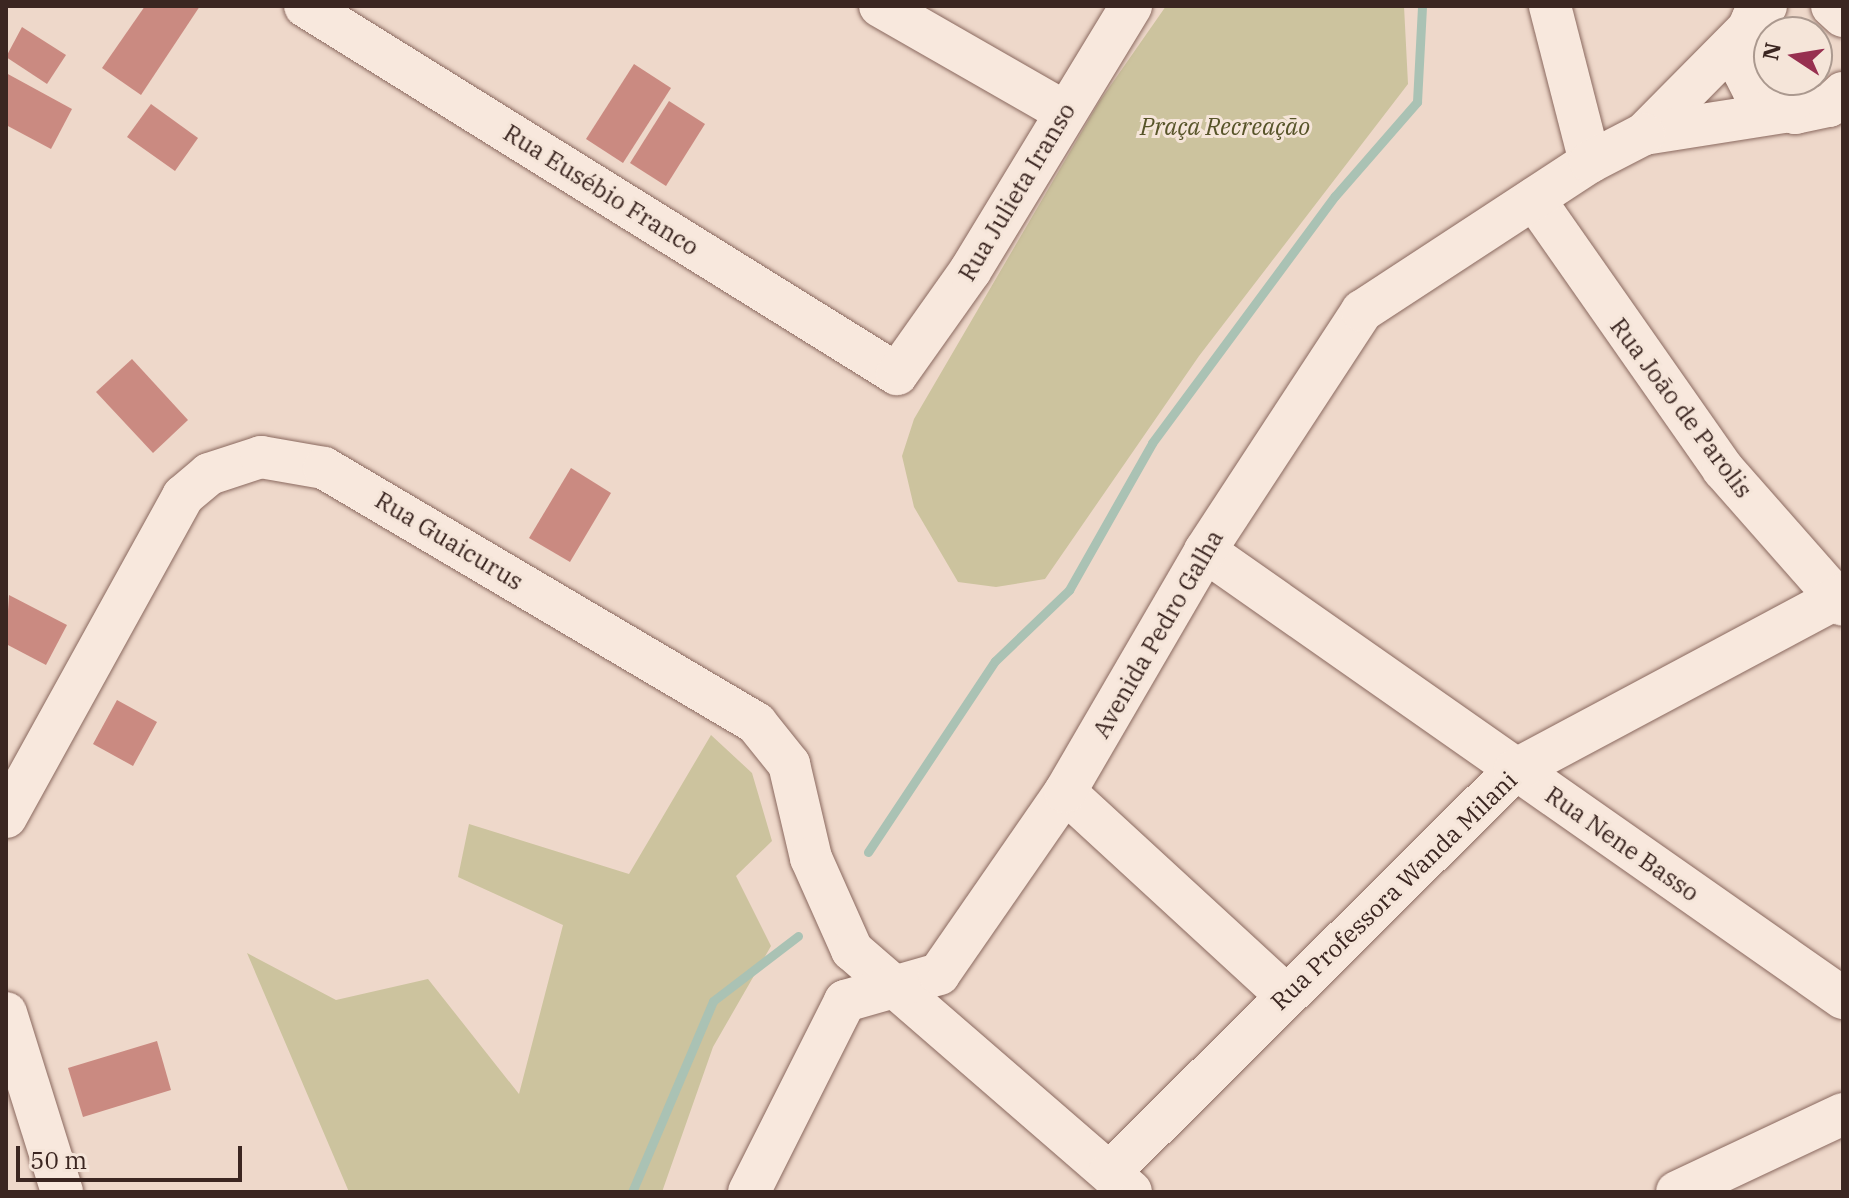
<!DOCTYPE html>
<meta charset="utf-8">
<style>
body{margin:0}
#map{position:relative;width:1849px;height:1198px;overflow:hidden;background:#eed8ca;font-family:"IBM Plex Serif",serif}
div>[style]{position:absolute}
.green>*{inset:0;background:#ccc39e}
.stream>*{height:9px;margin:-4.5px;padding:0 4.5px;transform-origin:4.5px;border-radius:4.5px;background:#aac2b4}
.building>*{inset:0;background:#ca8a81}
.roads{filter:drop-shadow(0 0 2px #8a695f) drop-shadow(0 0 2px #8a695f)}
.minor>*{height:42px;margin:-21px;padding:0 21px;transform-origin:21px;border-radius:21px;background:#f8e8dd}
span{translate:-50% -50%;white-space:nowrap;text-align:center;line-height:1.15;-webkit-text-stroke:6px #f5e5d9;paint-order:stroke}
.park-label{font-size:24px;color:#575429;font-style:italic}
.street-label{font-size:24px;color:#3b2621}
.frame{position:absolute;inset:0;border:8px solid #3b2621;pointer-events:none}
.north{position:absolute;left:1753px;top:16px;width:80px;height:80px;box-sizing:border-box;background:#f5e5d9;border:2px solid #ab998f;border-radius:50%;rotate:282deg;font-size:22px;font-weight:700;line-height:32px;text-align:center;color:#3b2621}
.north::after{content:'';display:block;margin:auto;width:28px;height:36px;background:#973050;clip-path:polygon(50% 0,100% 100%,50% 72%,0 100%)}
.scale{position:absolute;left:16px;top:1146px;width:226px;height:36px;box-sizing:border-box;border:4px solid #3b2621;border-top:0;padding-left:10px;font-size:24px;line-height:28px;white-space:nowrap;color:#3b2621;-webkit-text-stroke:6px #f5e5d9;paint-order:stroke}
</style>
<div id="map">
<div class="green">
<i style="clip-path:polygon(1166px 6px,1404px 6px,1408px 84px,1199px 356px,1045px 579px,996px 587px,958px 582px,914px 507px,902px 456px,914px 419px,1099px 102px)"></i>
<i style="clip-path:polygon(711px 735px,752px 773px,772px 841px,736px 876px,771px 946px,713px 1047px,662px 1192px,349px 1192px,247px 953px,336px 1000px,428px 979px,519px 1094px,563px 925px,458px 877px,469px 824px,629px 874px)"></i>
</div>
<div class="stream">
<i style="left:868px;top:852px;width:229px;rotate:-56.4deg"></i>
<i style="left:995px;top:661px;width:103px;rotate:-43.8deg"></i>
<i style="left:1069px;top:590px;width:169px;rotate:-60.5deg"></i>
<i style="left:1152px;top:443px;width:307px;rotate:-53.5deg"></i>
<i style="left:1335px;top:196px;width:125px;rotate:-48.9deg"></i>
<i style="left:1417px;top:102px;width:96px;rotate:-87deg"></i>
<i style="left:632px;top:1192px;width:207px;rotate:-67deg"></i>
<i style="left:713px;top:1001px;width:107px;rotate:-37.4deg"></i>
</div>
<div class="building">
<i style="clip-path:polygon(145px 6px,200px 6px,141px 95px,102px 68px)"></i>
<i style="clip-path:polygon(22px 27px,66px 55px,47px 84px,6px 57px)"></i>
<i style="clip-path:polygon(634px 64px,671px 88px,623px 163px,586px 139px)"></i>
<i style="clip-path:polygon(6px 73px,72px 109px,51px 149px,6px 125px)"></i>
<i style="clip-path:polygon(669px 101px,705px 124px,666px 186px,630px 163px)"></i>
<i style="clip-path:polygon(151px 104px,198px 138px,175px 171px,127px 137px)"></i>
<i style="clip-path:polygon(132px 359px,188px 420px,153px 453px,96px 392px)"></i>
<i style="clip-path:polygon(571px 468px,611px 493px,570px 562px,529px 538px)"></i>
<i style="clip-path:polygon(9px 595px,67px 625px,46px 665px,6px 644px)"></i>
<i style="clip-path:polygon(117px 700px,157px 722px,133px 766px,93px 744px)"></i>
<i style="clip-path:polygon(157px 1041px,171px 1090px,83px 1117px,68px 1068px)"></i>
</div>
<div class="roads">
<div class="minor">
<i style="left:305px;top:6px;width:697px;rotate:31.87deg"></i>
<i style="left:897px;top:374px;width:126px;rotate:-54.7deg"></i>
<i style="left:970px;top:271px;width:310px;rotate:-58.7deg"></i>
<i style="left:880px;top:6px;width:213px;rotate:29.8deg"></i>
<i style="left:1550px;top:6px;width:161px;rotate:75.6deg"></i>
<i style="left:1766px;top:6px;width:18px;rotate:137deg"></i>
<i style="left:1753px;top:18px;width:29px;rotate:115deg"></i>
<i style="left:1741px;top:44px;width:26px;rotate:86deg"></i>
<i style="left:1743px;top:70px;width:25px;rotate:63deg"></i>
<i style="left:1754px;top:92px;width:24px;rotate:38deg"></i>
<i style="left:1773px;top:107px;width:23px;rotate:15deg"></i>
<i style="left:1795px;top:113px;width:35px;rotate:-12deg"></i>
<i style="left:1829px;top:106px;width:19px;rotate:-43deg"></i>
<i style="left:1832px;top:6px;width:15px;rotate:42deg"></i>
<i style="left:1745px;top:32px;width:144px;rotate:134.7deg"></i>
<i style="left:1644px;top:134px;width:143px;rotate:-8.9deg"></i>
<i style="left:1534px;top:199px;width:330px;rotate:55deg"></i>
<i style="left:1723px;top:469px;width:181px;rotate:48.6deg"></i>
<i style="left:1205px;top:551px;width:779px;rotate:35.02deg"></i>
<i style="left:1065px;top:792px;width:301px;rotate:42.6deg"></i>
<i style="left:6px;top:817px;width:367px;rotate:-61.1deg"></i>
<i style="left:183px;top:496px;width:34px;rotate:-40deg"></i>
<i style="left:209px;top:474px;width:55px;rotate:-18.1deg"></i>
<i style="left:261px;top:457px;width:64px;rotate:9.9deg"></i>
<i style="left:324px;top:468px;width:502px;rotate:30.55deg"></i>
<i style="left:756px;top:723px;width:53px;rotate:51.2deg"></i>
<i style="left:789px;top:764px;width:97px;rotate:76.8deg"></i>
<i style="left:811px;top:858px;width:101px;rotate:66deg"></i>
<i style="left:852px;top:950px;width:369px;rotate:40.9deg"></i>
<i style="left:6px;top:1013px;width:188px;rotate:72.6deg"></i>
<i style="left:1110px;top:1172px;width:571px;rotate:-44.79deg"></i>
<i style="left:1515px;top:770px;width:372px;rotate:-28.1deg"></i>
<i style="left:749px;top:1192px;width:214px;rotate:-63.3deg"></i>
<i style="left:845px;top:1001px;width:98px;rotate:-16deg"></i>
<i style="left:939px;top:974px;width:221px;rotate:-55.3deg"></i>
<i style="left:1065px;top:792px;width:279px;rotate:-59.8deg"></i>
<i style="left:1205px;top:551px;width:287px;rotate:-56.8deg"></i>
<i style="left:1362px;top:311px;width:272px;rotate:-33.2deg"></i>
<i style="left:1590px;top:162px;width:61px;rotate:-27.4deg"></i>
<i style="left:1677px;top:1192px;width:183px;rotate:-25.2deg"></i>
</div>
</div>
<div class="park-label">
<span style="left:1225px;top:127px">Praça Recreação</span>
</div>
<div class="street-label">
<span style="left:601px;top:190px;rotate:32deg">Rua Eusébio Franco</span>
<span style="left:1017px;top:192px;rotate:-59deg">Rua Julieta Iranso</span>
<span style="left:1681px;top:408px;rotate:53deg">Rua João de Parolis</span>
<span style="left:449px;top:541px;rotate:31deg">Rua Guaicurus</span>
<span style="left:1158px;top:634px;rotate:-60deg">Avenida Pedro Galha</span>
<span style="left:1622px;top:844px;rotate:35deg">Rua Nene Basso</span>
<span style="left:1394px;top:891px;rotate:-44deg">Rua Professora Wanda Milani</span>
</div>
<div class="frame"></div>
<div class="north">N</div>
<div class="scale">50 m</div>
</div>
